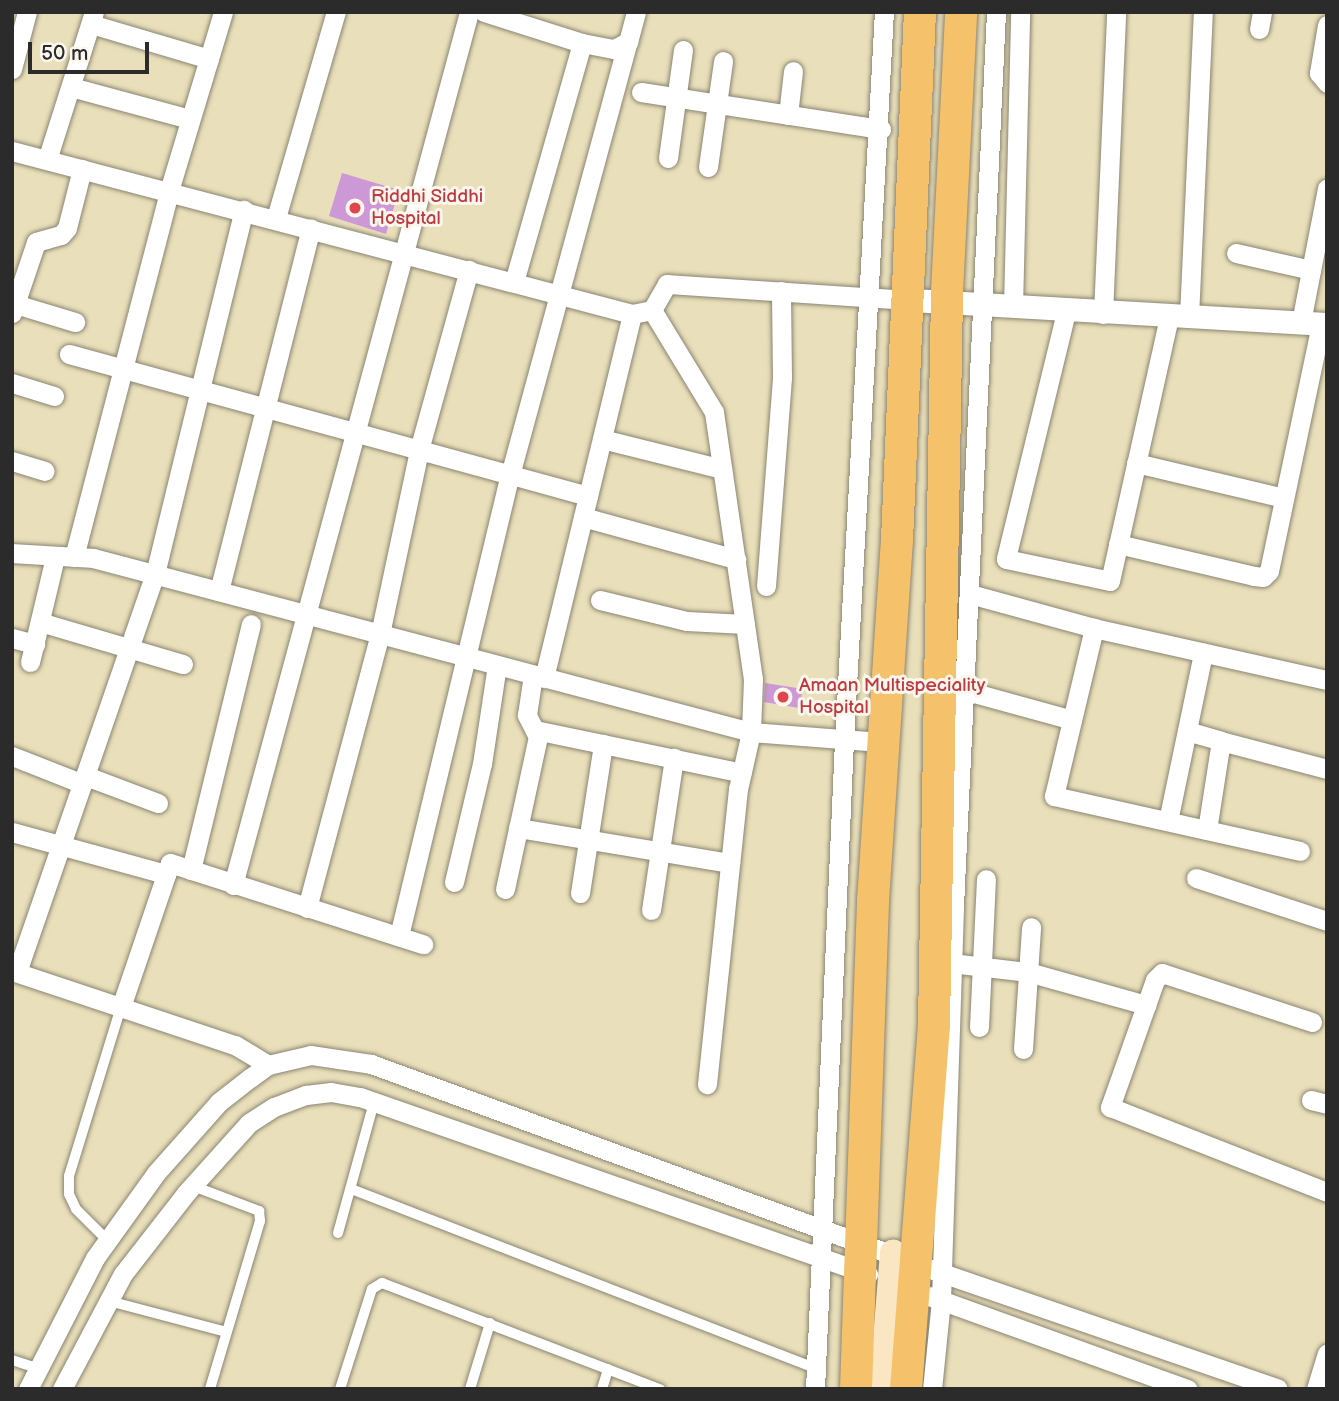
<!DOCTYPE html>
<style>
body{margin:0}
#map{position:relative;width:1339px;height:1401px;overflow:hidden;background:#e9dfba;font-family:"Balsamiq Sans",sans-serif}
div>[style]{position:absolute}
.building>*{inset:0;background:#cd98d6}
.roads{filter:drop-shadow(0 0 2px #8a8572) drop-shadow(0 0 2px #8a8572)}
.service>*{height:10px;margin:-5px;padding:0 5px;transform-origin:5px;border-radius:5px;background:#fff}
.minor>*{height:19px;margin:-9.5px;padding:0 9.5px;transform-origin:9.5px;border-radius:9.5px;background:#fff}
.tertiary>*{height:23px;margin:-11.5px;padding:0 11.5px;transform-origin:11.5px;border-radius:11.5px;background:#fff}
.secondary>*{height:26px;margin:-13px;padding:0 13px;transform-origin:13px;border-radius:13px;background:#fbe6c4}
.trunk>*{height:32px;margin:-16px;padding:0 16px;transform-origin:16px;border-radius:16px;background:#f5c16b}
.dots>*{width:19px;height:19px;translate:-50% -50%;box-sizing:border-box;border:4px solid #fbf7ec;border-radius:50%}
span{translate:-50% -50%;white-space:nowrap;text-align:center;line-height:1.15;-webkit-text-stroke:6px #fbf7ec;paint-order:stroke}
.health-label{font-size:19px;color:#be3a42}
.left{translate:0 -50%;text-align:left}
.frame{position:absolute;inset:0;border:14px solid #2b2b2b;pointer-events:none}
.scale{position:absolute;left:28px;top:42px;width:121px;height:32px;box-sizing:border-box;border:4px solid #2b2b2b;border-top:0;padding-left:9px;font-size:21px;line-height:24px;white-space:nowrap;color:#2b2b2b;-webkit-text-stroke:5px #fbf7ec;paint-order:stroke}
</style>
<div id="map">
<div class="building">
<i style="clip-path:polygon(342px 173px,399px 190px,386px 234px,329px 216px)"></i>
<i style="clip-path:polygon(765px 683px,803px 689px,799px 708px,764px 702px)"></i>
</div>
<div class="roads">
<div class="service">
<i style="left:193px;top:1186px;width:71px;rotate:20.7deg"></i>
<i style="left:259px;top:1211px;width:10px;rotate:84deg"></i>
<i style="left:260px;top:1221px;width:175px;rotate:106.6deg"></i>
<i style="left:351px;top:1189px;width:498px;rotate:21.1deg"></i>
<i style="left:338px;top:1233px;width:136px;rotate:-74.6deg"></i>
<i style="left:108px;top:1241px;width:45px;rotate:-135deg"></i>
<i style="left:76px;top:1209px;width:17px;rotate:-115deg"></i>
<i style="left:69px;top:1194px;width:18px;rotate:-90deg"></i>
<i style="left:69px;top:1176px;width:177px;rotate:-72.9deg"></i>
<i style="left:109px;top:1301px;width:121px;rotate:14.8deg"></i>
<i style="left:12px;top:1360px;width:25px;rotate:18deg"></i>
<i style="left:340px;top:1389px;width:105px;rotate:-72.3deg"></i>
<i style="left:372px;top:1289px;width:12px;rotate:-31deg"></i>
<i style="left:382px;top:1283px;width:298px;rotate:20.9deg"></i>
<i style="left:470px;top:1389px;width:69px;rotate:-73.1deg"></i>
<i style="left:602px;top:1389px;width:21px;rotate:-73deg"></i>
</div>
<div class="minor">
<i style="left:484px;top:12px;width:103px;rotate:17.6deg"></i>
<i style="left:582px;top:43px;width:33px;rotate:11deg"></i>
<i style="left:614px;top:49px;width:16px;rotate:-27deg"></i>
<i style="left:628px;top:42px;width:31px;rotate:-75deg"></i>
<i style="left:91px;top:24px;width:123px;rotate:16.5deg"></i>
<i style="left:1327px;top:25px;width:49px;rotate:99.5deg"></i>
<i style="left:1319px;top:73px;width:13px;rotate:51deg"></i>
<i style="left:1259px;top:29px;width:17px;rotate:-80deg"></i>
<i style="left:12px;top:69px;width:59px;rotate:-75.3deg"></i>
<i style="left:71px;top:87px;width:123px;rotate:15.1deg"></i>
<i style="left:641px;top:92px;width:243px;rotate:8.8deg"></i>
<i style="left:788px;top:115px;width:44px;rotate:-83.5deg"></i>
<i style="left:12px;top:151px;width:641px;rotate:14.73deg"></i>
<i style="left:632px;top:314px;width:20px;rotate:-11deg"></i>
<i style="left:652px;top:310px;width:30px;rotate:-60deg"></i>
<i style="left:667px;top:284px;width:244px;rotate:3.8deg"></i>
<i style="left:668px;top:158px;width:109px;rotate:-82.1deg"></i>
<i style="left:47px;top:160px;width:155px;rotate:-72.4deg"></i>
<i style="left:708px;top:167px;width:107px;rotate:-81.9deg"></i>
<i style="left:276px;top:218px;width:215px;rotate:-73.8deg"></i>
<i style="left:1236px;top:253px;width:77px;rotate:12.8deg"></i>
<i style="left:514px;top:282px;width:248px;rotate:-74.1deg"></i>
<i style="left:12px;top:303px;width:66px;rotate:16.8deg"></i>
<i style="left:1013px;top:307px;width:295px;rotate:-88.6deg"></i>
<i style="left:652px;top:310px;width:119px;rotate:58.7deg"></i>
<i style="left:714px;top:412px;width:270px;rotate:81.7deg"></i>
<i style="left:753px;top:679px;width:53px;rotate:92.2deg"></i>
<i style="left:751px;top:732px;width:58px;rotate:102.8deg"></i>
<i style="left:738px;top:789px;width:297px;rotate:96deg"></i>
<i style="left:1066px;top:312px;width:254px;rotate:103.7deg"></i>
<i style="left:1006px;top:559px;width:106px;rotate:11.9deg"></i>
<i style="left:1110px;top:581px;width:271px;rotate:-77.4deg"></i>
<i style="left:12px;top:313px;width:75px;rotate:-71.3deg"></i>
<i style="left:36px;top:242px;width:26px;rotate:-16deg"></i>
<i style="left:61px;top:235px;width:9px;rotate:-49deg"></i>
<i style="left:67px;top:228px;width:61px;rotate:-75.7deg"></i>
<i style="left:1103px;top:314px;width:302px;rotate:-87.5deg"></i>
<i style="left:1189px;top:317px;width:305px;rotate:-87.4deg"></i>
<i style="left:1301px;top:322px;width:136px;rotate:-79deg"></i>
<i style="left:69px;top:354px;width:538px;rotate:15.3deg"></i>
<i style="left:12px;top:383px;width:44px;rotate:17.2deg"></i>
<i style="left:602px;top:439px;width:124px;rotate:14deg"></i>
<i style="left:12px;top:461px;width:34px;rotate:17deg"></i>
<i style="left:1136px;top:463px;width:152px;rotate:13.3deg"></i>
<i style="left:583px;top:517px;width:159px;rotate:15.4deg"></i>
<i style="left:1118px;top:544px;width:140px;rotate:13.2deg"></i>
<i style="left:1254px;top:576px;width:9px;rotate:6deg"></i>
<i style="left:1263px;top:577px;width:8px;rotate:-45deg"></i>
<i style="left:1269px;top:571px;width:252px;rotate:-78.1deg"></i>
<i style="left:12px;top:553px;width:81px;rotate:3.5deg"></i>
<i style="left:93px;top:558px;width:681px;rotate:14.81deg"></i>
<i style="left:751px;top:732px;width:130px;rotate:4.4deg"></i>
<i style="left:74px;top:557px;width:378px;rotate:-75.4deg"></i>
<i style="left:169px;top:191px;width:187px;rotate:-73.2deg"></i>
<i style="left:766px;top:586px;width:210px;rotate:-85.6deg"></i>
<i style="left:782px;top:377px;width:86px;rotate:-90.7deg"></i>
<i style="left:219px;top:591px;width:374px;rotate:-75.8deg"></i>
<i style="left:970px;top:594px;width:129px;rotate:15.3deg"></i>
<i style="left:600px;top:600px;width:89px;rotate:13.6deg"></i>
<i style="left:687px;top:621px;width:58px;rotate:3deg"></i>
<i style="left:40px;top:622px;width:149px;rotate:16.4deg"></i>
<i style="left:12px;top:638px;width:24px;rotate:15deg"></i>
<i style="left:30px;top:662px;width:108px;rotate:-76.6deg"></i>
<i style="left:544px;top:678px;width:374px;rotate:-76.4deg"></i>
<i style="left:955px;top:692px;width:12px;rotate:-5deg"></i>
<i style="left:967px;top:691px;width:109px;rotate:15.4deg"></i>
<i style="left:535px;top:730px;width:211px;rotate:11.7deg"></i>
<i style="left:1187px;top:731px;width:35px;rotate:16deg"></i>
<i style="left:12px;top:756px;width:76px;rotate:21.5deg"></i>
<i style="left:86px;top:776px;width:77px;rotate:20.6deg"></i>
<i style="left:1168px;top:821px;width:172px;rotate:-78.2deg"></i>
<i style="left:518px;top:828px;width:215px;rotate:9.4deg"></i>
<i style="left:1207px;top:830px;width:90px;rotate:-81.1deg"></i>
<i style="left:1221px;top:741px;width:110px;rotate:14.8deg"></i>
<i style="left:12px;top:832px;width:160px;rotate:15.3deg"></i>
<i style="left:1300px;top:851px;width:252px;rotate:-167.4deg"></i>
<i style="left:1054px;top:796px;width:173px;rotate:-76.6deg"></i>
<i style="left:1094px;top:628px;width:239px;rotate:12.6deg"></i>
<i style="left:191px;top:870px;width:253px;rotate:-76.3deg"></i>
<i style="left:1196px;top:878px;width:138px;rotate:18.2deg"></i>
<i style="left:454px;top:882px;width:121px;rotate:-76.7deg"></i>
<i style="left:482px;top:764px;width:100px;rotate:-81.4deg"></i>
<i style="left:233px;top:885px;width:904px;rotate:-74.87deg"></i>
<i style="left:505px;top:889px;width:156px;rotate:-77.8deg"></i>
<i style="left:538px;top:737px;width:25px;rotate:-117deg"></i>
<i style="left:527px;top:715px;width:40px;rotate:-81.5deg"></i>
<i style="left:580px;top:893px;width:151px;rotate:-81.2deg"></i>
<i style="left:307px;top:908px;width:284px;rotate:-75.1deg"></i>
<i style="left:380px;top:634px;width:188px;rotate:-78deg"></i>
<i style="left:419px;top:450px;width:187px;rotate:-74.5deg"></i>
<i style="left:651px;top:910px;width:154px;rotate:-81.4deg"></i>
<i style="left:399px;top:936px;width:474px;rotate:-76.5deg"></i>
<i style="left:510px;top:475px;width:449px;rotate:-74.8deg"></i>
<i style="left:951px;top:963px;width:78px;rotate:6.7deg"></i>
<i style="left:1028px;top:972px;width:123px;rotate:15.6deg"></i>
<i style="left:12px;top:971px;width:235px;rotate:18.4deg"></i>
<i style="left:235px;top:1045px;width:39px;rotate:31deg"></i>
<i style="left:17px;top:972px;width:421px;rotate:-70.9deg"></i>
<i style="left:155px;top:574px;width:375px;rotate:-76.3deg"></i>
<i style="left:121px;top:1007px;width:152px;rotate:-71.2deg"></i>
<i style="left:170px;top:863px;width:266px;rotate:17.8deg"></i>
<i style="left:1312px;top:1022px;width:158px;rotate:-161.9deg"></i>
<i style="left:1162px;top:973px;width:10px;rotate:135deg"></i>
<i style="left:1155px;top:980px;width:135px;rotate:109.5deg"></i>
<i style="left:1110px;top:1107px;width:233px;rotate:21.4deg"></i>
<i style="left:979px;top:1027px;width:148px;rotate:-87.3deg"></i>
<i style="left:1023px;top:1049px;width:122px;rotate:-86.2deg"></i>
<i style="left:1311px;top:1100px;width:16px;rotate:14deg"></i>
<i style="left:929px;top:1296px;width:275px;rotate:19.8deg"></i>
<i style="left:28px;top:1389px;width:147px;rotate:-62.9deg"></i>
<i style="left:95px;top:1258px;width:105px;rotate:-54.3deg"></i>
<i style="left:156px;top:1173px;width:95px;rotate:-48.4deg"></i>
<i style="left:219px;top:1102px;width:39px;rotate:-38deg"></i>
<i style="left:250px;top:1078px;width:22px;rotate:-36deg"></i>
<i style="left:268px;top:1065px;width:44px;rotate:-13.1deg"></i>
<i style="left:311px;top:1055px;width:61px;rotate:8.5deg"></i>
<i style="left:371px;top:1064px;width:608px;rotate:20.1deg"></i>
<i style="left:942px;top:1273px;width:355px;rotate:19deg"></i>
<i style="left:62px;top:1389px;width:130px;rotate:-62.1deg"></i>
<i style="left:123px;top:1274px;width:103px;rotate:-52.1deg"></i>
<i style="left:186px;top:1193px;width:94px;rotate:-48deg"></i>
<i style="left:249px;top:1123px;width:30px;rotate:-33deg"></i>
<i style="left:274px;top:1107px;width:34px;rotate:-21deg"></i>
<i style="left:306px;top:1095px;width:25px;rotate:-7deg"></i>
<i style="left:331px;top:1092px;width:29px;rotate:10deg"></i>
<i style="left:360px;top:1097px;width:538px;rotate:19.21deg"></i>
<i style="left:815px;top:1389px;width:650px;rotate:-87.44deg"></i>
<i style="left:844px;top:740px;width:729px;rotate:-86.86deg"></i>
<i style="left:932px;top:1389px;width:89px;rotate:-84.2deg"></i>
<i style="left:941px;top:1300px;width:394px;rotate:-88.1deg"></i>
<i style="left:954px;top:906px;width:895px;rotate:-87.31deg"></i>
<i style="left:1316px;top:1389px;width:37px;rotate:-73deg"></i>
</div>
<div class="tertiary">
<i style="left:910px;top:300px;width:418px;rotate:3.3deg"></i>
</div>
<div class="secondary">
<i style="left:882px;top:1389px;width:137px;rotate:-85.4deg"></i>
</div>
<div class="trunk">
<i style="left:856px;top:1389px;width:488px;rotate:-88deg"></i>
<i style="left:873px;top:901px;width:362px;rotate:-86.2deg"></i>
<i style="left:897px;top:540px;width:529px;rotate:-87.51deg"></i>
<i style="left:906px;top:1389px;width:365px;rotate:-85.6deg"></i>
<i style="left:934px;top:1025px;width:733px;rotate:-88.98deg"></i>
<i style="left:947px;top:292px;width:280px;rotate:-87.1deg"></i>
</div>
</div>
<div class="dots">
<i style="left:355px;top:208px;background:#e0444e"></i>
<i style="left:783px;top:697px;background:#e0444e"></i>
</div>
<div class="health-label">
<span class="left" style="left:371px;top:208px">Riddhi Siddhi<br>Hospital</span>
<span class="left" style="left:799px;top:697px">Amaan Multispeciality<br>Hospital</span>
</div>
<div class="frame"></div>
<div class="scale">50 m</div>
</div>
